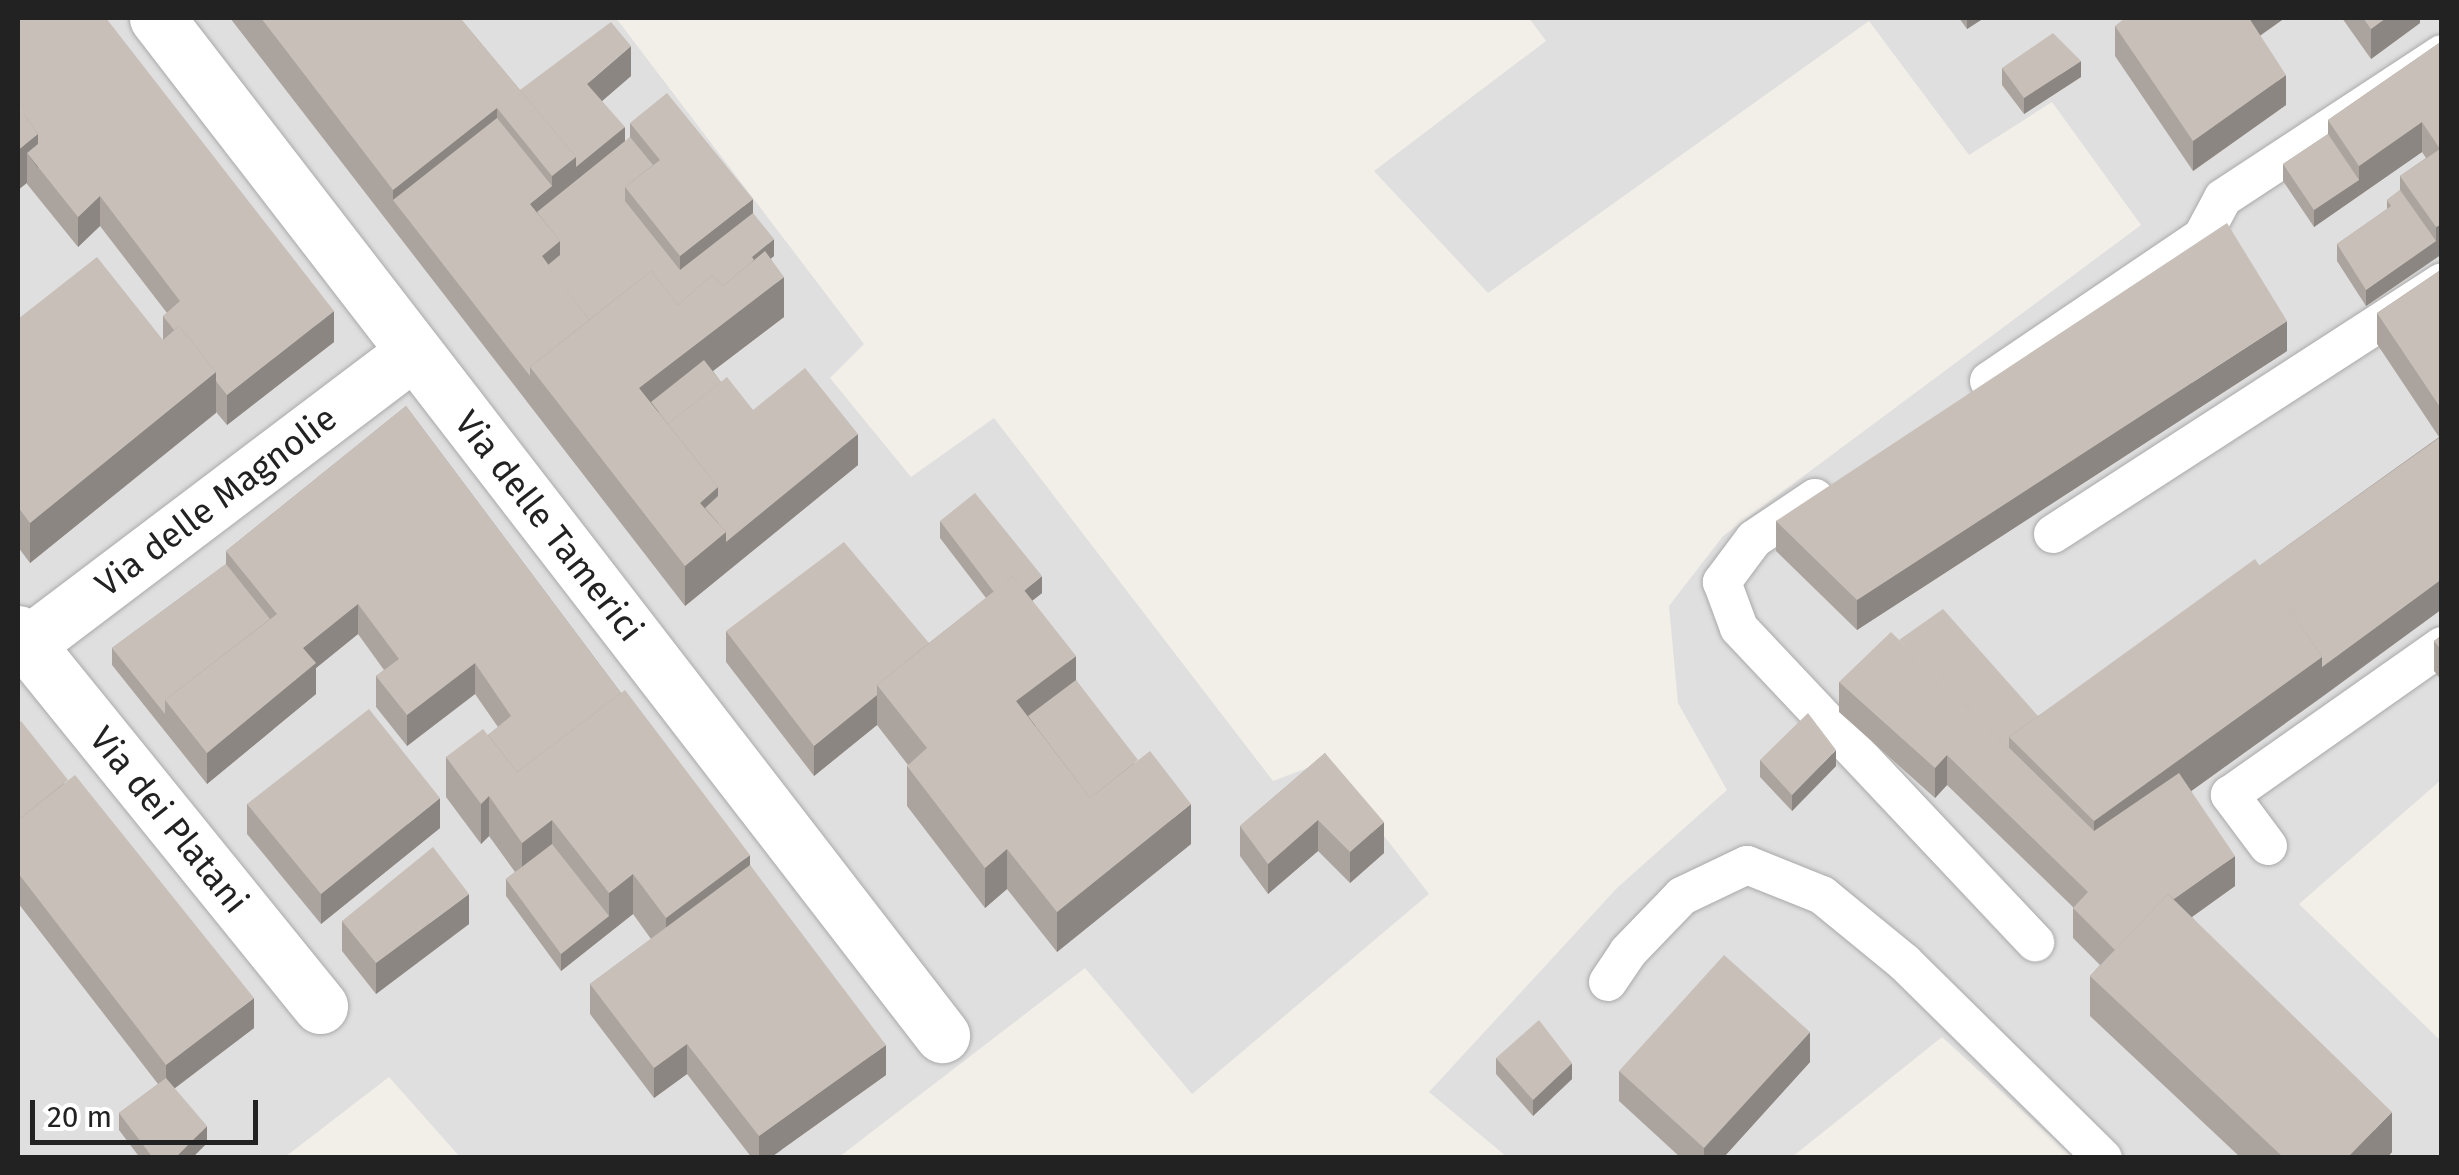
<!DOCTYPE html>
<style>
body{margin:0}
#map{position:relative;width:2459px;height:1175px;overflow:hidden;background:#f2efe9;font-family:"Fira Sans",sans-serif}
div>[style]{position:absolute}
.residential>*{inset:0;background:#e0dfdf}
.roads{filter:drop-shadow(0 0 2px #a9a9a9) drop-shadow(0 0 2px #a9a9a9)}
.service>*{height:38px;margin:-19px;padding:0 19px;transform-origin:19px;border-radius:19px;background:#fff}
.minor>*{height:55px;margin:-27.5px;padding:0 27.5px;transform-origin:27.5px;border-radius:27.5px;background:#fff}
.wall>*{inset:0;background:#aba49e}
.shaded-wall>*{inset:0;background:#8b8681}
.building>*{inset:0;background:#c7bfb8}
span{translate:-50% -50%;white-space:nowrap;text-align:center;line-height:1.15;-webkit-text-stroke:9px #fff;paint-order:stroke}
.street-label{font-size:35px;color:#222}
.frame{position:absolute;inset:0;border:20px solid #222;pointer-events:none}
.scale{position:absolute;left:30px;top:1100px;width:228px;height:45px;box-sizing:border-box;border:5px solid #222;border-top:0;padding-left:12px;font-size:30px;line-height:35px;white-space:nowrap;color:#222;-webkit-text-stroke:8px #fff;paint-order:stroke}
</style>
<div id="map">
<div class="residential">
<i style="clip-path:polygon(18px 18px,616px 18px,864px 344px,830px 378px,911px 477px,994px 418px,1273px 781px,1326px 761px,1429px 894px,1192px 1094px,1085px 968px,839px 1157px,460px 1157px,389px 1077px,285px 1157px,18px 1157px)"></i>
<i style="clip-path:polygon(1529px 18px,2441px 18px,2441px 780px,2299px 904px,2441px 1041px,2441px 1157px,2073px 1157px,1942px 1037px,1792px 1157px,1507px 1157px,1429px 1092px,1617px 888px,1727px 790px,1678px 703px,1669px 606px,1723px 536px,2141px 225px,2052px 102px,1969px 155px,1869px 21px,1488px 293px,1374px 171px,1546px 41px)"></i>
</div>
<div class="roads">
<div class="service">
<i style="left:1989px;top:381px;width:257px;rotate:-34.1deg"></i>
<i style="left:2202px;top:237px;width:44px;rotate:-61.7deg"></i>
<i style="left:2223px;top:198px;width:262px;rotate:-33.3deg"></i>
<i style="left:1815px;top:498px;width:73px;rotate:146.1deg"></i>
<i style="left:1754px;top:539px;width:54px;rotate:126.7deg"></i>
<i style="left:1722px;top:582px;width:49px;rotate:69.7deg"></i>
<i style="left:1739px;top:628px;width:432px;rotate:46.7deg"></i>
<i style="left:2053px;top:534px;width:463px;rotate:-32.9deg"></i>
<i style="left:2268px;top:846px;width:64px;rotate:-126.7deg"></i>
<i style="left:2230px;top:795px;width:259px;rotate:-35.1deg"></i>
<i style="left:1608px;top:982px;width:36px;rotate:-56deg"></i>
<i style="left:1628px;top:952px;width:78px;rotate:-46deg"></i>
<i style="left:1682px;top:896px;width:72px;rotate:-25.5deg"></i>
<i style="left:1747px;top:865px;width:81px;rotate:21.8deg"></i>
<i style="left:1822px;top:895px;width:107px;rotate:39.3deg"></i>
<i style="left:1905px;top:963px;width:278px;rotate:44.6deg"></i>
</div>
<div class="minor">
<i style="left:157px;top:18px;width:1285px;rotate:52.34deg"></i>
<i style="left:18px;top:633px;width:480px;rotate:51deg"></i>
<i style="left:18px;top:651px;width:496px;rotate:-37.1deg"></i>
</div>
</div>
<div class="wall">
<i style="clip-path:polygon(18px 18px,334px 342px,227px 425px,216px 412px,30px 563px,18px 547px,18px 319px,163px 340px,163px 316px,167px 313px,100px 226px,78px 247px,27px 184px)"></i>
<i style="clip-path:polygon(230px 18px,460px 18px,520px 90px,631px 76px,602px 101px,625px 142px,630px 137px,630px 123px,753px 213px,774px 256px,771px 258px,784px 317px,713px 371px,721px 382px,753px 410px,858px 465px,685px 606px)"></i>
<i style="clip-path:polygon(1959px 18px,1984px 18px,1967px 29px)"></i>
<i style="clip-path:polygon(2342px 18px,2420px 18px,2420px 23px,2371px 59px)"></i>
<i style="clip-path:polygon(2115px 26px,2260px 35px,2286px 105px,2193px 171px,2115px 56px)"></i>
<i style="clip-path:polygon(2442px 41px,2442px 254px,2366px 306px,2337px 261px,2337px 244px,2387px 209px,2387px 200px,2400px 190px,2400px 176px,2426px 158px,2422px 152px,2314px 227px,2283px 181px,2283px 164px,2328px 134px,2328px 120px)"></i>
<i style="clip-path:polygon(2002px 68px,2081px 77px,2024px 114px,2002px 85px)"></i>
<i style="clip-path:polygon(2442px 269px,2442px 609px,2191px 791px,2235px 886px,2192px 917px,2392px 1152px,2387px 1158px,2241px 1158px,2090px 1016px,2090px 976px,2100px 965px,2073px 938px,2073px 907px,1947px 785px,1935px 798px,1839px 712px,1839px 682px,2038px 716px,2259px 566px,2439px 437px,2377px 344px,2377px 313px)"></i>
<i style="clip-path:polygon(2287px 351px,1857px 630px,1776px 551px,1776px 521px)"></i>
<i style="clip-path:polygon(406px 406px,750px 865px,886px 1075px,770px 1158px,752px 1158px,687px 1074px,654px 1098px,590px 1014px,590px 984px,651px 939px,633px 914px,561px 971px,506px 896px,506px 879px,515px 872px,489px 836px,481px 844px,446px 797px,446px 757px,488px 735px,498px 727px,475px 694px,407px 746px,376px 707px,376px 676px,384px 670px,358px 634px,316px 668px,316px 694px,207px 784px,112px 665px,112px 648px,226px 564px,226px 551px)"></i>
<i style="clip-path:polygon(940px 521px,1042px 593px,1032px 601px,1076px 680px,1191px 844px,1057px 952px,1007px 889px,985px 908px,907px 806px,907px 766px,908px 765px,877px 725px,814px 776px,726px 662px,726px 631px,929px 643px,986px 598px,940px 538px)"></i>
<i style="clip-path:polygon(2442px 635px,2442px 681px,2434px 671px,2434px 641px)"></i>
<i style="clip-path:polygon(18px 724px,254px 1028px,174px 1088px,207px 1143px,192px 1158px,140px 1158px,119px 1130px,119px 1113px,158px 1084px,18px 903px)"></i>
<i style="clip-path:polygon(1325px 753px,1384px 853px,1350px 883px,1318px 851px,1268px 894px,1240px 856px,1240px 826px)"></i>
<i style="clip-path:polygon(1760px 760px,1836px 766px,1792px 811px,1760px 777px)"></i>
<i style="clip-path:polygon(247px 804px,440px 828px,321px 924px,247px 834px)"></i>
<i style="clip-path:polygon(342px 921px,469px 924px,376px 994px,342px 951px)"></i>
<i style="clip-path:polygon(1496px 1058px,1572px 1079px,1533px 1116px,1496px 1074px)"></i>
<i style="clip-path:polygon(1810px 1062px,1723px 1158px,1681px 1158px,1619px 1101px,1619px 1071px)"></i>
</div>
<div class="shaded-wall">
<i style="clip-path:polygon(1967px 18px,1984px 18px,1967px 29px)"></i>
<i style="clip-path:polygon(2247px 18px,2285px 18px,2247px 45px)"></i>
<i style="clip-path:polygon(2386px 18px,2420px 18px,2420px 23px,2371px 59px,2371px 29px)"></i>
<i style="clip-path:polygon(631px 46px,631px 76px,587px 114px,587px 84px)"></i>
<i style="clip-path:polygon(2081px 61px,2081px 77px,2024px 114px,2024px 98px)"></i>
<i style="clip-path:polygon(2286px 75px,2286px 105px,2193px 171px,2193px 141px)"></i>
<i style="clip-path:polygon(497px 108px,497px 148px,393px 200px,393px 230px,393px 190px)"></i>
<i style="clip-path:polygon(2422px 122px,2422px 152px,2314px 227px,2314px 210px,2359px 180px,2359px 166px)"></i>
<i style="clip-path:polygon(625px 127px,625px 157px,530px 218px,530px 204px,552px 186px,552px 176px,576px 157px)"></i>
<i style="clip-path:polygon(38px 134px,38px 168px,27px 153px,27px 183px,18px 190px,18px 150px)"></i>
<i style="clip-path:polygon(100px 196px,100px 226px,78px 247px,78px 217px)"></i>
<i style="clip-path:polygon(753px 199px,753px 230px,680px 287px,680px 256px)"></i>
<i style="clip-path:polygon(2442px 224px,2442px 254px,2366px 306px,2366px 290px,2436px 241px,2436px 227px)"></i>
<i style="clip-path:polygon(774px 239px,774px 256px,752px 274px,752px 257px)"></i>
<i style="clip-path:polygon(560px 241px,560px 271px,549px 280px,542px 256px)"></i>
<i style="clip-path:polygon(784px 277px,784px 317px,647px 421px,639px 388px)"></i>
<i style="clip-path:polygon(334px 311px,334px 342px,227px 425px,227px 395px)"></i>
<i style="clip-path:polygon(2287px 321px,2287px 351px,1857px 630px,1857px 600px)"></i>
<i style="clip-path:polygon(216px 372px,216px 413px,30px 563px,30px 523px)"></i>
<i style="clip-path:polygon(858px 434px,858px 465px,685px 606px,685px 566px,726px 532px)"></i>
<i style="clip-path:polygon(718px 487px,718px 527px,700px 503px)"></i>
<i style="clip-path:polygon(1042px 576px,1042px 593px,1005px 622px,1005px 606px)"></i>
<i style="clip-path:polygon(2442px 579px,2442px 609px,2322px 697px,2322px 667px)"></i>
<i style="clip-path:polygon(358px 604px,358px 634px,316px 668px,316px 694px,207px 784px,207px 753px,303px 648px)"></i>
<i style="clip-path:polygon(1076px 656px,1076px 696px,1024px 735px,1016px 701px)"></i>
<i style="clip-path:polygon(2322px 657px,2322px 697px,2094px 861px,2094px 821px)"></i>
<i style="clip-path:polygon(475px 663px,475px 694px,407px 746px,407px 715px)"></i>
<i style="clip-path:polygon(877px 695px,877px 725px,814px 776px,814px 746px)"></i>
<i style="clip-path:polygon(1836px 750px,1836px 766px,1792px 811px,1792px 795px)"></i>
<i style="clip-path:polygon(1947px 755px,1947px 785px,1935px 798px,1935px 768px)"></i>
<i style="clip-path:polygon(489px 796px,489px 836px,481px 844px,481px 804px)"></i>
<i style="clip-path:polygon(440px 798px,440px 828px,321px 924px,321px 894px)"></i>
<i style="clip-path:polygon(1191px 804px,1191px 844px,1057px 952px,1057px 912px)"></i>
<i style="clip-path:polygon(552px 820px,552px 860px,522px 883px,522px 843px)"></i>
<i style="clip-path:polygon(1318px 820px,1318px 851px,1268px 894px,1268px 864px)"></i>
<i style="clip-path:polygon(1384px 822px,1384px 853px,1350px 883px,1350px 852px)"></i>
<i style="clip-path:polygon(1007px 849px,1007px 889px,985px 908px,985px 868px)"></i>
<i style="clip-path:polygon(750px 855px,750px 895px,666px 958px,666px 918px)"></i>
<i style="clip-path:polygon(2235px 856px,2235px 886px,2168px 934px,2168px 903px)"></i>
<i style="clip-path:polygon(633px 874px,633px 914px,561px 971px,561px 954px,609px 916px,609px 893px)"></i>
<i style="clip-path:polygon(469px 894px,469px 924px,376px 994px,376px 963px)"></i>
<i style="clip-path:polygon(254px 998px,254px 1028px,166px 1095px,166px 1065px)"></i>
<i style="clip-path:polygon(1810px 1032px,1810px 1062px,1723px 1158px,1704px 1158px,1704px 1148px)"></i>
<i style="clip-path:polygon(687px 1044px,687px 1074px,654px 1098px,654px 1068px)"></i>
<i style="clip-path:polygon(886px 1045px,886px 1075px,770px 1158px,759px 1158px,759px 1136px)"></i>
<i style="clip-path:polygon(1572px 1063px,1572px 1079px,1533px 1116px,1533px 1100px)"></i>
<i style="clip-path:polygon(2392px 1112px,2392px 1152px,2387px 1158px,2347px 1158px)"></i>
<i style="clip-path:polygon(207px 1126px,207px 1143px,192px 1158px,175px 1158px)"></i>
</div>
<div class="building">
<i style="clip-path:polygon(18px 18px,106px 18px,334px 311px,227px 395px,216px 381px,216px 372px,179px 326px,174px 330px,163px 316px,180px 301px,100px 196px,78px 217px,27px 153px,38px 144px,38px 134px,18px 107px)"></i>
<i style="clip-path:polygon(261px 18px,460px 18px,576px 157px,552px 176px,497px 108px,393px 190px)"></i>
<i style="clip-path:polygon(2125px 18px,2249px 18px,2286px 75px,2193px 141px,2115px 26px)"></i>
<i style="clip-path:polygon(2363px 18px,2386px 18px,2371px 29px)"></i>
<i style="clip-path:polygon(611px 22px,631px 46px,587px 84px,625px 127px,576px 167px,576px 157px,520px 90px)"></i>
<i style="clip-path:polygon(2053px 33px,2081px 61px,2024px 98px,2002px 68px)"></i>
<i style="clip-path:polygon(2442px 41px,2442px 224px,2436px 227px,2400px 176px,2440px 149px,2422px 122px,2359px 166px,2328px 120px)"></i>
<i style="clip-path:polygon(667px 93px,753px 199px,680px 256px,625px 187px,660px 160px,630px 123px)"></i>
<i style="clip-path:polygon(18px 107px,38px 134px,18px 150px)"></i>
<i style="clip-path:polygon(497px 118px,552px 186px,530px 204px,560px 241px,542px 256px,589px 320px,530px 367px,530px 376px,393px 200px)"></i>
<i style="clip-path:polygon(2328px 134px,2359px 180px,2314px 210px,2283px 164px)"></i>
<i style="clip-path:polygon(630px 137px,653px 165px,625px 187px,625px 201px,680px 270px,753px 213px,774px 239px,752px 257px,754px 260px,723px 286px,712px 275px,678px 305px,651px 271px,589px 320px,548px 265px,560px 255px,560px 241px,537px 212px)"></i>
<i style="clip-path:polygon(2400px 190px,2436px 241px,2366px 290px,2337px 244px,2391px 206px,2387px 200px)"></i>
<i style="clip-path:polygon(2227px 223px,2287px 321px,1857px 600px,1776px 521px)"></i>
<i style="clip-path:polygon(765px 251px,784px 277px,639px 388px,718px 487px,700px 503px,726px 532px,685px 566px,530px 367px,651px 271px,678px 305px,712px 275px,723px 286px)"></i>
<i style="clip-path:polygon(97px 257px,163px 340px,179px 326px,216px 372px,30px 523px,18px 507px,18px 319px)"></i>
<i style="clip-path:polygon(2442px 269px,2442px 410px,2377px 313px)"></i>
<i style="clip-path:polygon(704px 360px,721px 382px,668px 424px,651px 402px)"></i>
<i style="clip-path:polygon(805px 368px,858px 434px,726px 542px,726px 532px,705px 508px,718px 496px,718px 487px,668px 424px,727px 377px,753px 410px)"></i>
<i style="clip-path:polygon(406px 406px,621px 693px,517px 772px,488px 735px,511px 716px,475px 663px,407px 715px,376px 676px,399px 659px,358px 604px,303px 648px,316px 663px,207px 753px,165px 700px,277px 614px,226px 551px)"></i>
<i style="clip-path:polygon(2442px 436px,2442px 579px,2322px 667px,2322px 657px,2259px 566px)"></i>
<i style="clip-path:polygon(975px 493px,1042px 576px,1024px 591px,1013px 576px,994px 592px,940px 521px)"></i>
<i style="clip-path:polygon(844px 542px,929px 643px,877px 685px,877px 695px,814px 746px,726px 631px)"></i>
<i style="clip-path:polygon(2255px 559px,2322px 657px,2094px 821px,2009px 737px)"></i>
<i style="clip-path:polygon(226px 564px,270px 619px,165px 700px,165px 714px,112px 648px)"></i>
<i style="clip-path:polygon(1013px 576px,1076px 656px,1016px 701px,1090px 798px,1150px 751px,1191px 804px,1057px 912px,1007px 849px,985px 868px,907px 766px,927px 748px,877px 685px)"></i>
<i style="clip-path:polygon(1943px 609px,2038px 716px,2009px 737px,2009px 748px,1899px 640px)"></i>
<i style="clip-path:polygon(1891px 632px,2094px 831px,2179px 773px,2235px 856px,2174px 899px,2168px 894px,2115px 950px,2073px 908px,2088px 892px,1947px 755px,1935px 768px,1839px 682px)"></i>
<i style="clip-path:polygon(2442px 635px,2442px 651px,2434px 641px)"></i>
<i style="clip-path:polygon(1076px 680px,1138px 760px,1090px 798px,1028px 716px)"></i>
<i style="clip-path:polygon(625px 690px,750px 855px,666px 918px,633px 874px,609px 893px,552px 820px,522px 843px,489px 796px,481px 804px,446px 757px,483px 729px,517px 772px)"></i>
<i style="clip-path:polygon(369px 709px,440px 798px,321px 894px,247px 804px)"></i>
<i style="clip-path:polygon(1808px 713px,1836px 750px,1792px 795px,1760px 760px)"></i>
<i style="clip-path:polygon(21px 721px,68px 780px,18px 820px,18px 724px)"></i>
<i style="clip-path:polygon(1325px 753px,1384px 822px,1350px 852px,1318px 820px,1268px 864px,1240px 826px)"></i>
<i style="clip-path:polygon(75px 775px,254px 998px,166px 1065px,18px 873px,18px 820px)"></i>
<i style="clip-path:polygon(552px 844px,609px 916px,561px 954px,506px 879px)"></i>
<i style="clip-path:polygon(433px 847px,469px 894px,376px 963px,342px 921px)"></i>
<i style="clip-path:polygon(750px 865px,886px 1045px,759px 1136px,687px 1044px,654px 1068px,590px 984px)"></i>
<i style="clip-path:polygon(2168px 894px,2392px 1112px,2347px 1158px,2284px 1158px,2090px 976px)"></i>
<i style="clip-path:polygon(1724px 955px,1810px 1032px,1704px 1148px,1619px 1071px)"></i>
<i style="clip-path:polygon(1539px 1020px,1572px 1063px,1533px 1100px,1496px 1058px)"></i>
<i style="clip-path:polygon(166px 1078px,207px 1126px,175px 1158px,153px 1158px,119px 1113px)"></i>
</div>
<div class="street-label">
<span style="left:216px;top:501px;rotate:-37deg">Via delle Magnolie</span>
<span style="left:549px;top:526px;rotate:52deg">Via delle Tamerici</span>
<span style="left:169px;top:820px;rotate:51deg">Via dei Platani</span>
</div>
<div class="frame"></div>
<div class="scale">20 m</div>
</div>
